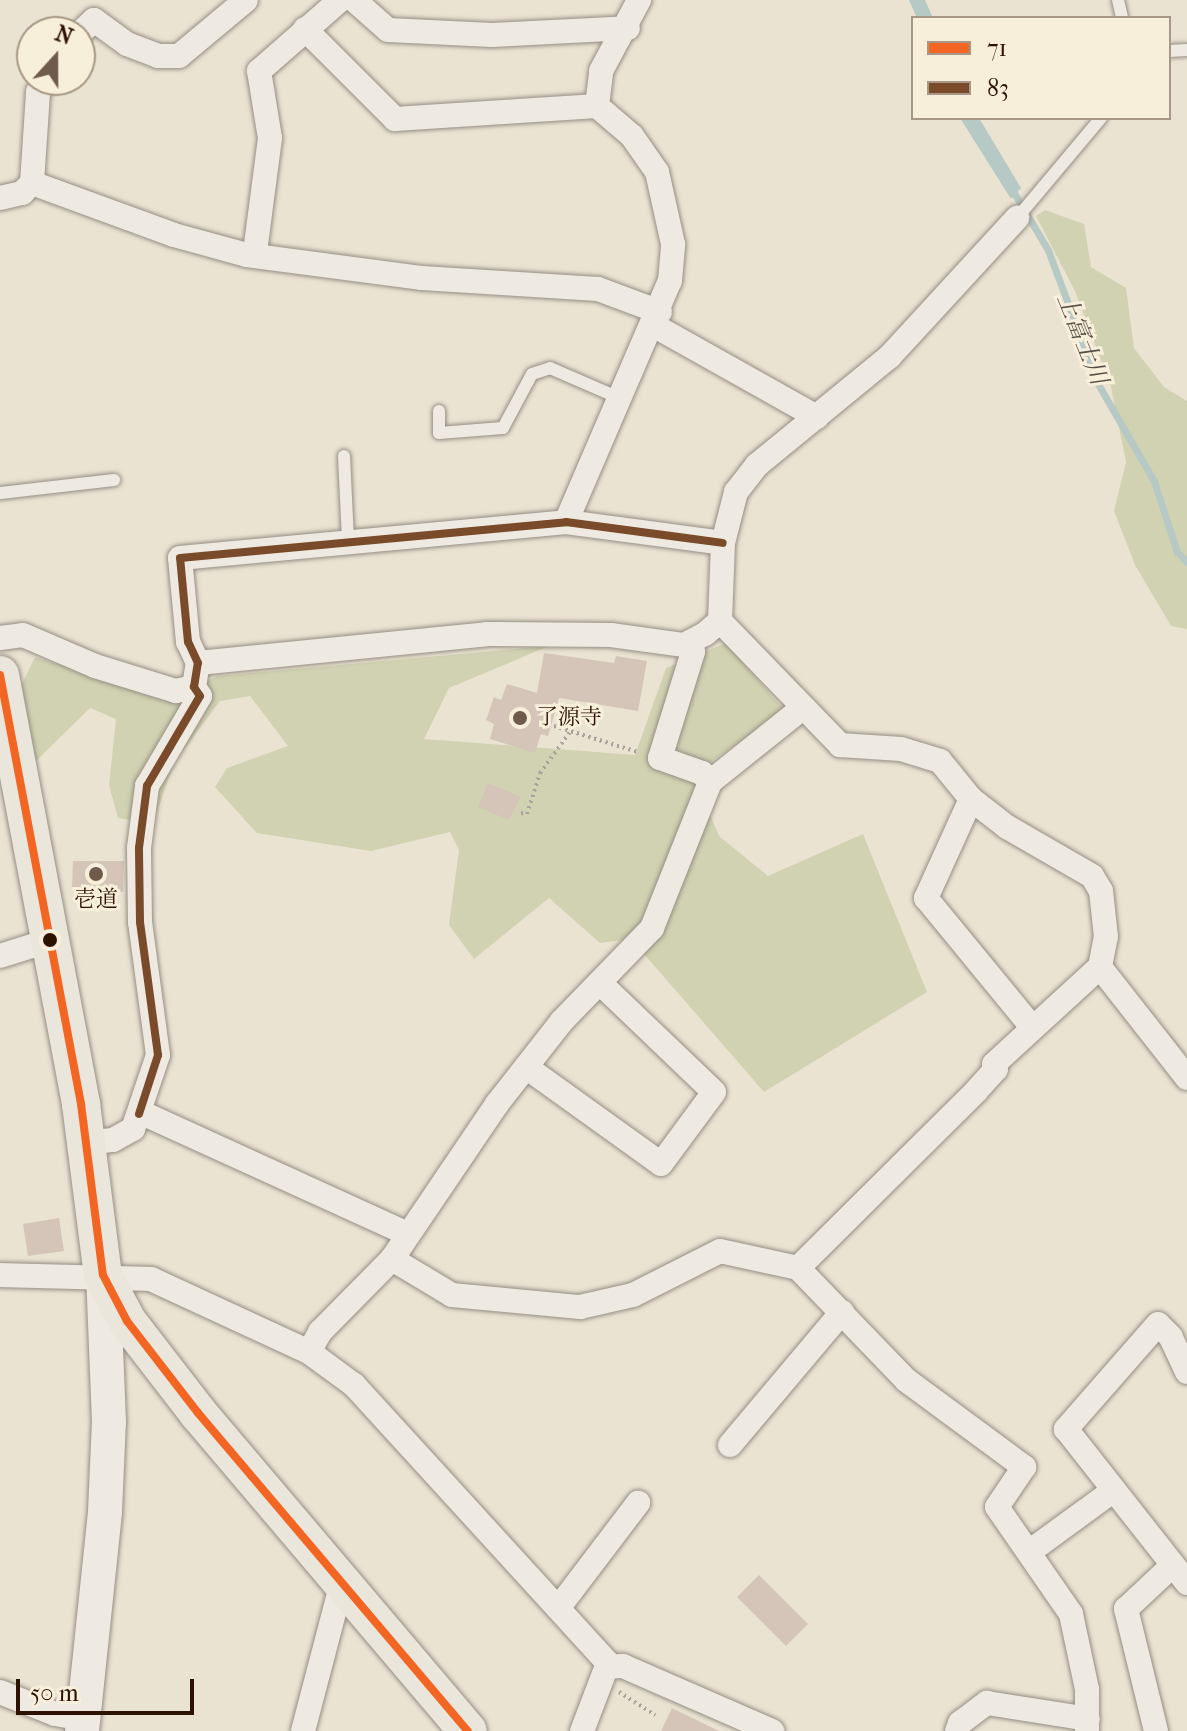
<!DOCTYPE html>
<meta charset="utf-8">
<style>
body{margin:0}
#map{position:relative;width:1187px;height:1731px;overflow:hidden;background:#eae3d2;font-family:"IM FELL French Canon","Noto Serif JP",serif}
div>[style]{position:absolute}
.green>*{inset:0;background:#d0d2b1}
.water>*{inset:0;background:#b6c9c5}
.stream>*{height:7px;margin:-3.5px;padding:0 3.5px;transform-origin:3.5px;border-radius:3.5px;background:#b6c9c5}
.building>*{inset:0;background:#d4c5b8}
.path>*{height:4px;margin-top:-2px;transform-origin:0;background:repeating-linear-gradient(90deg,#a8a29a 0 2px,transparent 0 6px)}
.roads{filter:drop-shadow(0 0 2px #968e83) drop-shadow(0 0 2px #968e83)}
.lane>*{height:12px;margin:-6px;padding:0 6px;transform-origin:6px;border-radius:6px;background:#eeeae1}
.street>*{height:24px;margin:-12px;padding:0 12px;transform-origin:12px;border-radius:12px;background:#eeeae1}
.secondary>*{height:34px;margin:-17px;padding:0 17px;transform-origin:17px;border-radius:17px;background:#eeeae1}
.primary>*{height:38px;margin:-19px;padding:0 19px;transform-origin:19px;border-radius:19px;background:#ebe6dc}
.bus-1>*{height:8px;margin:-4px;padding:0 4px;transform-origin:4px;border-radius:4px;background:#f26522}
.bus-2>*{height:8px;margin:-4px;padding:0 4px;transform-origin:4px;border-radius:4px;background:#7a4b2a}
.dots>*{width:22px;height:22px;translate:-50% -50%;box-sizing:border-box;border:4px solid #f8efdb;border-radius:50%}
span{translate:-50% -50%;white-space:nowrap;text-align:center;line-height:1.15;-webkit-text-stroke:6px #f8efdb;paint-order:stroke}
.poi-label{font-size:22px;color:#2d1204}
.left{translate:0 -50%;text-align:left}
.water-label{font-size:24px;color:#554e45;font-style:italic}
.legend{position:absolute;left:911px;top:16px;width:260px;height:104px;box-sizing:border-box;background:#f8efdb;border:2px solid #a79785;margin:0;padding:10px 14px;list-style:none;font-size:24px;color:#2d1204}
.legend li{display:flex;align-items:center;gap:16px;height:40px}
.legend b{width:40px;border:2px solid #a79785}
.north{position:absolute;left:16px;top:16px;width:80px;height:80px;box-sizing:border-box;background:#f8efdb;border:2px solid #a79785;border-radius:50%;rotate:21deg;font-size:22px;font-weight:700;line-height:32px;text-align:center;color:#2d1204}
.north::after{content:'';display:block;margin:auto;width:28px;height:36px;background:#6f5b4c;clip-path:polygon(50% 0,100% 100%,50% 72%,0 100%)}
.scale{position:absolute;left:16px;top:1679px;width:178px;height:36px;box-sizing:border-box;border:4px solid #2d1204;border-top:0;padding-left:10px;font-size:24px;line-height:28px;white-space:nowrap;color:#2d1204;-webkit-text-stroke:6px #f8efdb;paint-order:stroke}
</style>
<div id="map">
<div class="green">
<i style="clip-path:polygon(1045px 210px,1084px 224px,1091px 267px,1126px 288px,1134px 348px,1164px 387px,1187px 401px,1187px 629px,1171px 626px,1135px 565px,1114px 511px,1126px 462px,1111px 387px,1075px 291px,1036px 216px)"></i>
<i style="clip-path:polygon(726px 643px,785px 711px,693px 774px,719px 836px,768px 876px,863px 834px,927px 992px,764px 1092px,631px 939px,600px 943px,549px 898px,474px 959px,449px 925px,459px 850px,450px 832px,371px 851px,257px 833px,215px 787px,227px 768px,288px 746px,250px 696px,220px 701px,174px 763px,153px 824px,118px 818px,109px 785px,116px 719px,90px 708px,35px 762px,20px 688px,35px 657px,171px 699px,217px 676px,549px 646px,449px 688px,424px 739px,635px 755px,666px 668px)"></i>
</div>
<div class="water">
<i style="clip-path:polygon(909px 0,925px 0,933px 18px,917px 18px)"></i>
<i style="clip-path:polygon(960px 118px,979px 118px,1021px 188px,1011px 199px)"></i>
</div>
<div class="stream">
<i style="left:1010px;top:186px;width:74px;rotate:59.3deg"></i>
<i style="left:1048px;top:250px;width:143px;rotate:69.5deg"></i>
<i style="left:1098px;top:384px;width:112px;rotate:60deg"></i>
<i style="left:1154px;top:481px;width:75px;rotate:72.1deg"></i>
<i style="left:1177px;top:552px;width:14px;rotate:45deg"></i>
</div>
<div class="building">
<i style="clip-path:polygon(544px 653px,614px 663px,616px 656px,647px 661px,638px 711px,559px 698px,548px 736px,541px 734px,535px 753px,490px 739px,494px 724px,486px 720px,494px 697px,501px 700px,507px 684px,537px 693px)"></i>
<i style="clip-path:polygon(488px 783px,521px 797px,509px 820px,478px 807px)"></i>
<i style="clip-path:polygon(73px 861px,124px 861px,123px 892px,72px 888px)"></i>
<i style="clip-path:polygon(59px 1218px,64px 1251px,28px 1256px,23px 1224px)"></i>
<i style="clip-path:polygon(759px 1575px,808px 1624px,786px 1646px,737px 1597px)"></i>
<i style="clip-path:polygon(672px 1708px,719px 1731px,661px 1731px)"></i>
</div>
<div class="path">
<i style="left:554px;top:726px;width:88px;rotate:17.2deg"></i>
<i style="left:521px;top:813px;width:6px;rotate:9deg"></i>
<i style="left:527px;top:814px;width:43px;rotate:-72.4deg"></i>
<i style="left:540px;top:773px;width:51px;rotate:-53.8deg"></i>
<i style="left:619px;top:1692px;width:43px;rotate:32.6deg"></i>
</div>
<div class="roads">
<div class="lane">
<i style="left:1118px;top:0;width:18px;rotate:77deg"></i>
<i style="left:1169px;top:51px;width:18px;rotate:-3deg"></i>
<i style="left:1017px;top:218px;width:131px;rotate:-50deg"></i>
<i style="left:439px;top:411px;width:22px;rotate:90deg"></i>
<i style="left:439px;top:433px;width:64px;rotate:-4.5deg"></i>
<i style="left:503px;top:428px;width:61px;rotate:-61.8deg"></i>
<i style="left:532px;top:374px;width:19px;rotate:-18deg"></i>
<i style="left:550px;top:368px;width:73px;rotate:23.4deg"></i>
<i style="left:344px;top:456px;width:86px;rotate:87.3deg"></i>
<i style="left:0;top:493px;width:115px;rotate:-6.5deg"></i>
</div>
<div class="street">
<i style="left:354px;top:0;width:45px;rotate:41.4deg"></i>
<i style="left:388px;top:30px;width:104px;rotate:2.8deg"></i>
<i style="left:492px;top:35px;width:136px;rotate:-2.9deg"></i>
<i style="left:305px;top:29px;width:127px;rotate:45deg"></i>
<i style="left:395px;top:119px;width:202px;rotate:-3.7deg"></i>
<i style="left:80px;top:33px;width:19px;rotate:-43deg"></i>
<i style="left:94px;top:20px;width:41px;rotate:36deg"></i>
<i style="left:127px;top:44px;width:33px;rotate:21deg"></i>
<i style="left:158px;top:56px;width:21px"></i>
<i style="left:179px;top:56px;width:87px;rotate:-39.9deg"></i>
<i style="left:32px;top:183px;width:151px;rotate:20.1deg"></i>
<i style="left:174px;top:235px;width:76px;rotate:15.3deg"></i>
<i style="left:247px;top:255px;width:177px;rotate:7.5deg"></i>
<i style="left:422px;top:278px;width:176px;rotate:3.6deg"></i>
<i style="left:598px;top:289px;width:66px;rotate:20.4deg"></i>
<i style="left:0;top:198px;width:23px;rotate:-13deg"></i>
<i style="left:22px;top:193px;width:14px;rotate:-45deg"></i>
<i style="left:32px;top:183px;width:91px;rotate:-86.2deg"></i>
<i style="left:38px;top:92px;width:15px;rotate:-53deg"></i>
<i style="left:255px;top:252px;width:115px;rotate:-82.5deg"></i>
<i style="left:270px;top:138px;width:68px;rotate:-99.3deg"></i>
<i style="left:259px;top:71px;width:108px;rotate:-41.2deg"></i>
<i style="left:653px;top:325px;width:188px;rotate:29.3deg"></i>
<i style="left:566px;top:522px;width:262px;rotate:-66.7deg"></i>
<i style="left:670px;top:281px;width:37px;rotate:-85deg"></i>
<i style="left:673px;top:244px;width:74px;rotate:-102.5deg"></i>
<i style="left:657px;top:172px;width:44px;rotate:-124.8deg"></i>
<i style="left:632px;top:136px;width:46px;rotate:-139.4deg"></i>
<i style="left:597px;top:106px;width:35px;rotate:-83deg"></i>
<i style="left:601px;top:71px;width:81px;rotate:-61.8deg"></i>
<i style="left:720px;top:621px;width:173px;rotate:45.9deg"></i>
<i style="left:840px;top:745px;width:61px;rotate:3.8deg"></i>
<i style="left:901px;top:749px;width:41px;rotate:17.1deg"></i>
<i style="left:940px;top:761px;width:49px;rotate:50.8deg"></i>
<i style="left:0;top:638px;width:23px;rotate:-7deg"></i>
<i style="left:23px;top:635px;width:78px;rotate:23.3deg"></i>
<i style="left:95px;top:666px;width:85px;rotate:17.2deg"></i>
<i style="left:176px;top:691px;width:18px;rotate:-13deg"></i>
<i style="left:690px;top:642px;width:10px;rotate:73deg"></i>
<i style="left:693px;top:652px;width:111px;rotate:107.3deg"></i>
<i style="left:660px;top:758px;width:45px;rotate:19.7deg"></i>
<i style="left:702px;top:773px;width:12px;rotate:48deg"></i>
<i style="left:198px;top:663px;width:290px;rotate:-5.7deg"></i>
<i style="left:487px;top:634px;width:124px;rotate:0.5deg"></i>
<i style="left:611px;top:635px;width:74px;rotate:7.8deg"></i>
<i style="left:684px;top:645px;width:24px;rotate:-28deg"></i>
<i style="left:705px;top:634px;width:20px;rotate:-41deg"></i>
<i style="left:720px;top:621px;width:78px;rotate:-87.8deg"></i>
<i style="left:723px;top:543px;width:53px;rotate:-75.7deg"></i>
<i style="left:736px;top:492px;width:34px;rotate:-52deg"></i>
<i style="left:757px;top:465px;width:172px;rotate:-39.3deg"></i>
<i style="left:890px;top:356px;width:188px;rotate:-47.4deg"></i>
<i style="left:0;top:956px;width:53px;rotate:-17.4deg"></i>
<i style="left:1100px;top:967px;width:141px;rotate:51.9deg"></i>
<i style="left:526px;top:1067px;width:166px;rotate:35.7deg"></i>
<i style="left:661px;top:1164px;width:89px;rotate:-53.6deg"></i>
<i style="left:714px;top:1092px;width:155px;rotate:-136.3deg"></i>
<i style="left:140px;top:1112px;width:294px;rotate:24.5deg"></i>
<i style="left:87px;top:1143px;width:26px;rotate:-7deg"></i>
<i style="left:113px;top:1140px;width:23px;rotate:-29deg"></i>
<i style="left:133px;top:1129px;width:78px;rotate:-71.3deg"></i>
<i style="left:158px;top:1055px;width:134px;rotate:-97.7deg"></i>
<i style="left:140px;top:922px;width:74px;rotate:-90.8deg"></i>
<i style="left:139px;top:848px;width:63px;rotate:-82.6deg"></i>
<i style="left:147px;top:786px;width:104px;rotate:-59.5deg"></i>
<i style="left:200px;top:696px;width:11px;rotate:-124deg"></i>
<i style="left:194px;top:687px;width:24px;rotate:-81deg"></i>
<i style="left:198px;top:663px;width:23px;rotate:-115deg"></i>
<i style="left:188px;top:642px;width:84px;rotate:-95.4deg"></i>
<i style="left:180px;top:558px;width:388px;rotate:-5.3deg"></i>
<i style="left:566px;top:522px;width:158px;rotate:7.6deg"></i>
<i style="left:392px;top:1259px;width:70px;rotate:31deg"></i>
<i style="left:452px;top:1295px;width:129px;rotate:5.4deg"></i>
<i style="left:580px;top:1307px;width:54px;rotate:-12.8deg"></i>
<i style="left:633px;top:1295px;width:97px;rotate:-26.8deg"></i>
<i style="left:720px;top:1251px;width:80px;rotate:12.3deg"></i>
<i style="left:798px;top:1268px;width:156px;rotate:46deg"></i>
<i style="left:906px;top:1380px;width:147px;rotate:36.4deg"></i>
<i style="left:1024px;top:1467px;width:48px;rotate:124deg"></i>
<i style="left:997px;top:1507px;width:130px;rotate:55.3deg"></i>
<i style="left:1071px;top:1614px;width:77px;rotate:78deg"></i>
<i style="left:1087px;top:1689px;width:42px;rotate:90deg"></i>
<i style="left:798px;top:1268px;width:252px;rotate:-44.8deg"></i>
<i style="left:977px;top:1090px;width:28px;rotate:-48deg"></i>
<i style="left:996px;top:1069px;width:5px;rotate:-112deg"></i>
<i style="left:994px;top:1064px;width:144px;rotate:-42.5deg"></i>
<i style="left:1100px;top:967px;width:31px;rotate:-79deg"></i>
<i style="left:1106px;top:937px;width:46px;rotate:-96.2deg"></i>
<i style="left:1101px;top:891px;width:17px;rotate:-121deg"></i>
<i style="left:1092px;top:876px;width:98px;rotate:-150deg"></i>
<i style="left:1007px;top:827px;width:46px;rotate:-142.1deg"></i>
<i style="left:971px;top:799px;width:109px;rotate:114.4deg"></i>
<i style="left:926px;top:898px;width:167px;rotate:50.6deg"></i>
<i style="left:0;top:1275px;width:151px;rotate:1.5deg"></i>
<i style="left:151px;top:1279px;width:174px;rotate:24.8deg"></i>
<i style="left:309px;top:1352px;width:56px;rotate:36.3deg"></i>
<i style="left:354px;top:1385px;width:377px;rotate:47.6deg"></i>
<i style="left:608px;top:1663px;width:73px;rotate:110.9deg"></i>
<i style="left:309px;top:1352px;width:23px;rotate:-61deg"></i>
<i style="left:320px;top:1332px;width:103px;rotate:-45.4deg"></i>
<i style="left:392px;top:1259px;width:187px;rotate:-55.9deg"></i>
<i style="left:497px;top:1104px;width:105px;rotate:-51.9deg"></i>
<i style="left:562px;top:1021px;width:129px;rotate:-45.9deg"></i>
<i style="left:652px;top:928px;width:157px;rotate:-68.3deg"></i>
<i style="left:710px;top:782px;width:117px;rotate:-38.7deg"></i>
<i style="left:1187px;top:1372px;width:38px;rotate:-115deg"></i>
<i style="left:1171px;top:1337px;width:18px;rotate:-135deg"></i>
<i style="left:1158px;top:1324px;width:140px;rotate:131.2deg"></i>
<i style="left:1066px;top:1429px;width:196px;rotate:51.8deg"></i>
<i style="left:730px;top:1445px;width:174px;rotate:-49.9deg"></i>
<i style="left:1029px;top:1552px;width:105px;rotate:-36.1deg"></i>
<i style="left:559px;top:1607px;width:131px;rotate:-52.8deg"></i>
<i style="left:607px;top:1667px;width:16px;rotate:-4deg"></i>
<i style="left:623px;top:1666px;width:163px;rotate:23.6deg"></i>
<i style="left:0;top:1692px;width:59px;rotate:21.8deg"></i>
<i style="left:55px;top:1714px;width:29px;rotate:10deg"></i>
<i style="left:303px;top:1731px;width:150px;rotate:-75.3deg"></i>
<i style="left:957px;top:1731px;width:9px;rotate:-69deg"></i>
<i style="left:960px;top:1723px;width:34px;rotate:-37deg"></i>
<i style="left:987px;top:1703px;width:102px;rotate:9deg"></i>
<i style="left:1156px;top:1731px;width:126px;rotate:-103.8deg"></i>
<i style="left:1126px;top:1609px;width:64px;rotate:-43.1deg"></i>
</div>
<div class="secondary">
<i style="left:82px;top:1731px;width:220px;rotate:-84deg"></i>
<i style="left:105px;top:1512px;width:90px;rotate:-87.5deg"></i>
<i style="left:109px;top:1422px;width:147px;rotate:-92.3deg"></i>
</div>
<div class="primary">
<i style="left:0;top:675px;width:437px;rotate:79.3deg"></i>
<i style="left:81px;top:1104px;width:172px;rotate:82.7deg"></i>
<i style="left:103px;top:1275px;width:52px;rotate:62.4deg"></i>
<i style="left:127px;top:1321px;width:116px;rotate:52.3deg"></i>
<i style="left:198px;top:1413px;width:417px;rotate:49.7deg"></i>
</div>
</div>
<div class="bus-1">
<i style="left:0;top:675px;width:437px;rotate:79.3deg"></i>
<i style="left:81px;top:1104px;width:172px;rotate:82.7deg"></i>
<i style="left:103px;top:1275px;width:52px;rotate:62.4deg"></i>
<i style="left:127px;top:1321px;width:116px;rotate:52.3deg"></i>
<i style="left:198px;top:1413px;width:417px;rotate:49.7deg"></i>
</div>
<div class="bus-2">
<i style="left:139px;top:1114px;width:62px;rotate:-72.1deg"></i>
<i style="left:158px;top:1055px;width:134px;rotate:-97.7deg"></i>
<i style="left:140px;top:922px;width:74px;rotate:-90.8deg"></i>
<i style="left:139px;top:848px;width:63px;rotate:-82.6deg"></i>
<i style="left:147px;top:786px;width:104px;rotate:-59.5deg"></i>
<i style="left:200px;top:696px;width:11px;rotate:-124deg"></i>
<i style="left:194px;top:687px;width:24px;rotate:-81deg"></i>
<i style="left:198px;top:663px;width:23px;rotate:-115deg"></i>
<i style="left:188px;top:642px;width:84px;rotate:-95.4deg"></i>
<i style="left:180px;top:558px;width:388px;rotate:-5.3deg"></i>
<i style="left:566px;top:522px;width:158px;rotate:7.6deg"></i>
</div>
<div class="dots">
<i style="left:520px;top:718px;background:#6f5b4c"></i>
<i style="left:96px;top:874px;background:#6f5b4c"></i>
<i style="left:50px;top:940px;background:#2d1204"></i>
</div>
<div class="poi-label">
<span class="left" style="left:536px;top:718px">了源寺</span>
<span style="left:96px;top:900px">壱道</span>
</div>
<div class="water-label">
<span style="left:1082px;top:339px;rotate:68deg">上富士川</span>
</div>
<ul class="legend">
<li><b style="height:10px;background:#f26522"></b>71</li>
<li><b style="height:10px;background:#7a4b2a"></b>83</li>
</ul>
<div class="north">N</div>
<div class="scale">50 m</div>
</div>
